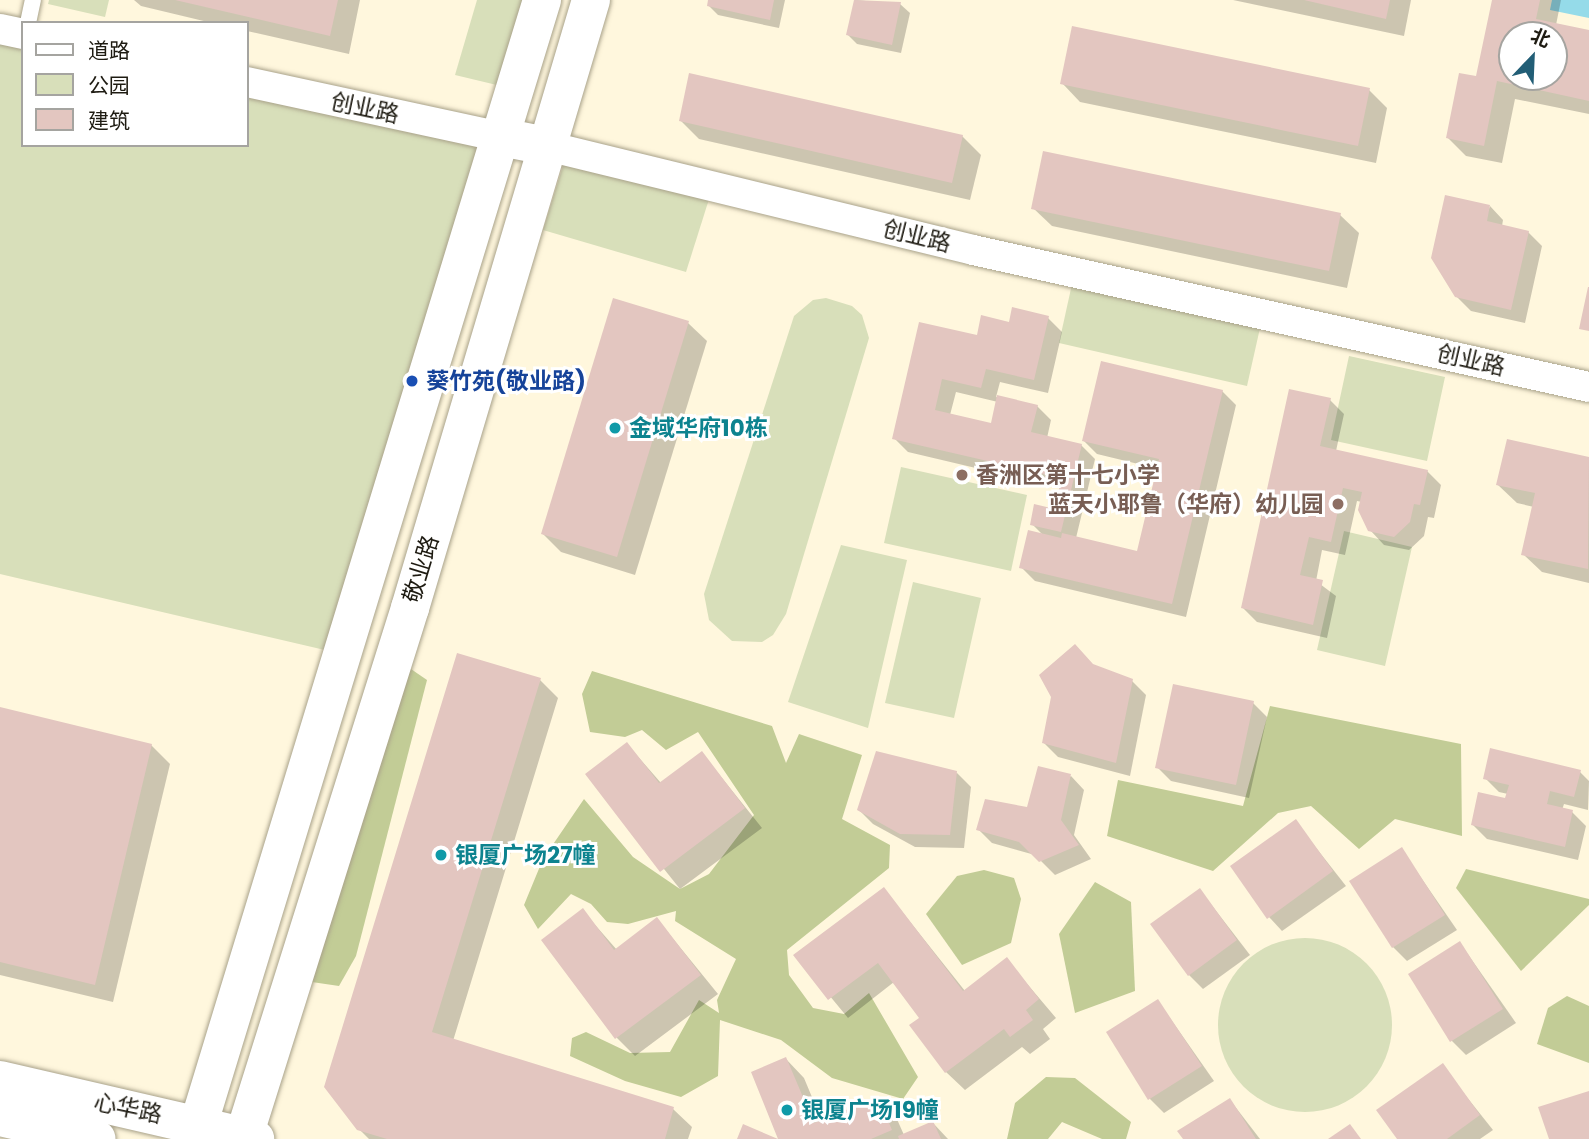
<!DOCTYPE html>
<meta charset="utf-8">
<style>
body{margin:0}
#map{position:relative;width:1589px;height:1139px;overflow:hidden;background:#fff7dd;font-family:Poppins,"Noto Sans SC",sans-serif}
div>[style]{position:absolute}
.green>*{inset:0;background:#d8dfba}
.round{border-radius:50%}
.forest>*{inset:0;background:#c2cc96}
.water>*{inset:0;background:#95dbe9}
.shadow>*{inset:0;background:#0003}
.building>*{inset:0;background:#e3c6c0}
.roads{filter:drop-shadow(0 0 2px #a9a28a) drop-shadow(0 0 2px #a9a28a)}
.service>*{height:16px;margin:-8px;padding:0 8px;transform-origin:8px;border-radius:8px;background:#fff}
.minor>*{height:30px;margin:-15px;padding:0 15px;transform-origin:15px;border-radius:15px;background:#fff}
.tertiary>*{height:38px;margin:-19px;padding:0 19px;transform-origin:19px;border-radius:19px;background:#fff}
.secondary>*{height:38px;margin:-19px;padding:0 19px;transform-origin:19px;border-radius:19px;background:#fff}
.dots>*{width:19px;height:19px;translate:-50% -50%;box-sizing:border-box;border:4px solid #fff;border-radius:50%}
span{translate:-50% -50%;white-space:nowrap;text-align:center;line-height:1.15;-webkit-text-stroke:6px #fff;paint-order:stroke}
.street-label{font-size:23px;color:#1e1b12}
.transit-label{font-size:23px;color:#164399;font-weight:700}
.left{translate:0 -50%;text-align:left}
.culture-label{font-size:23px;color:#0d838f;font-weight:700}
.education-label{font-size:23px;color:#785e54;font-weight:700}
.right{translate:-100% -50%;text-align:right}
.legend{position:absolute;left:21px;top:21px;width:228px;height:126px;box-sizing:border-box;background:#fff;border:2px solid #a5a4a0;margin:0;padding:9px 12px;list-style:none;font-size:21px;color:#1e1b12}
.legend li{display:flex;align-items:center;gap:14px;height:35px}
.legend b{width:35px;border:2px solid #a5a4a0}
.north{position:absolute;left:1498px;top:21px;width:70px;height:70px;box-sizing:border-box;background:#fff;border:2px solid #a5a4a0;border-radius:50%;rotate:23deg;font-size:19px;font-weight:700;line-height:28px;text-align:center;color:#1e1b12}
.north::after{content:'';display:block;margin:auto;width:24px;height:32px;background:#225e76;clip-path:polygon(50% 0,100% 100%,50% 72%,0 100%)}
</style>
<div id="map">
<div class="green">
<i style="clip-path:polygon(49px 0,109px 0,105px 17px,48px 4px)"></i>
<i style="clip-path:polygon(477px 0,528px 0,501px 86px,455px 75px)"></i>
<i style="clip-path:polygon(0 30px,23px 35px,23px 145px,247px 145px,247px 83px,500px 137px,342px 654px,0 574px)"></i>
<i style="clip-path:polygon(566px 156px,710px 196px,686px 272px,543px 230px)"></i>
<i style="clip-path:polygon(1072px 284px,1260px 328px,1247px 386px,1059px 343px)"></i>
<i style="clip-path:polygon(826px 298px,852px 306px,862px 315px,869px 338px,786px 614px,773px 635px,762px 642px,732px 641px,709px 620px,704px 594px,794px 316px,813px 300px)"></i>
<i style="clip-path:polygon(1349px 356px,1445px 377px,1427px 461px,1331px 440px)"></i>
<i style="clip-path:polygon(901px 467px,1027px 495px,1011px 571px,884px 543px)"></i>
<i style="clip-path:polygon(1344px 531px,1412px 547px,1385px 666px,1317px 650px)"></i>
<i style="clip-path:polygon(841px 545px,907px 560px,868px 728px,788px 702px)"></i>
<i style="clip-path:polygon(913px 582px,981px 598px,954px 718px,885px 703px)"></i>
<i class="round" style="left:1218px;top:938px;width:174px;height:174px"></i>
</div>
<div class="forest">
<i style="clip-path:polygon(408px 667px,427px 680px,356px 956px,339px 986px,305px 981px)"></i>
<i style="clip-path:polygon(592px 671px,772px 726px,786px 763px,799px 734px,862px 755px,842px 819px,890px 845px,889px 868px,787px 950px,789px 975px,813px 1008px,844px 1014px,869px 993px,918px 1077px,903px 1099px,832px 1078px,781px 1040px,720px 1020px,718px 1076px,681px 1097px,625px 1081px,570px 1056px,572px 1038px,586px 1032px,630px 1053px,670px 1052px,699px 1000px,719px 1013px,717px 1000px,736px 959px,675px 921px,676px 911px,628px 924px,607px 922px,591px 904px,571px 894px,538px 929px,524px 905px,543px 859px,584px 799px,633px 857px,680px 889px,709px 874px,754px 815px,698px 732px,666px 750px,642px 730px,625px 737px,590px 732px,582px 694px)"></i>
<i style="clip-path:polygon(1270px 706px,1461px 744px,1462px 836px,1395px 819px,1359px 849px,1311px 806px,1278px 813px,1213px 871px,1107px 836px,1118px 780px,1243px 806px)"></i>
<i style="clip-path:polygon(1466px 869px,1589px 899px,1589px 905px,1521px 971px,1456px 888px)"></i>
<i style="clip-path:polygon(984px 870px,1014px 878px,1021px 899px,1011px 943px,962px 965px,926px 914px,957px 876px)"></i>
<i style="clip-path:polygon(1095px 882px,1131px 902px,1135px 991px,1075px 1013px,1059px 934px)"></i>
<i style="clip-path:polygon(1567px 996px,1589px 1006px,1589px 1063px,1537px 1044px,1548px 1008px)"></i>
<i style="clip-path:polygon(1046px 1077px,1075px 1078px,1131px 1122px,1126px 1139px,1102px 1139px,1062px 1122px,1048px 1139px,1007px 1139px,1015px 1103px)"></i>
</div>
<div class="water">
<i style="clip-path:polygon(1552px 0,1589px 0,1589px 18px,1550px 10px)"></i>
</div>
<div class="shadow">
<i style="clip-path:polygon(134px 0,360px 0,349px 54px,247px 31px,247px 23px,212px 23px,141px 6px)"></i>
<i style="clip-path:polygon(710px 0,785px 0,779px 28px,718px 15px,709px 6px)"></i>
<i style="clip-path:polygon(855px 0,900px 4px,910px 13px,901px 53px,857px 44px,848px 35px)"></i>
<i style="clip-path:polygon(1233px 0,1411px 0,1404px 36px)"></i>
<i style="clip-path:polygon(evenodd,1494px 0,1561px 0,1556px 25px,1589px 32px,1589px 114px,1515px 99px,1502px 163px,1466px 156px,1447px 137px,1478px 78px,1494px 0,1512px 35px,1554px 35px,1554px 77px,1512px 77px,1512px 35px)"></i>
<i style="clip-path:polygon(1062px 83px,1369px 90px,1387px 108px,1376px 163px,1080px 102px)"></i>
<i style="clip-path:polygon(681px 121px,962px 136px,981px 155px,970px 200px,699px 139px)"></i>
<i style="clip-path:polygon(1490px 206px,1503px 220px,1502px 226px,1528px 232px,1542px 246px,1525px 323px,1471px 311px,1456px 296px)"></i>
<i style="clip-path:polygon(1033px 208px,1340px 215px,1359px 233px,1347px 288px,1052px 226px)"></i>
<i style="clip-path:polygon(evenodd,1048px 318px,1062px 332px,1048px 393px,1000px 382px,996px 397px,1037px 406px,1051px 420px,1047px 438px,1081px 445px,1095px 459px,1076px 538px,1139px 553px,1159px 469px,1097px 454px,1083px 440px,1222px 391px,1236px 405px,1186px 617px,1035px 581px,1021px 567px,1044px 536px,1032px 524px,1056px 511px,1061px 488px,908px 452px,894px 438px,920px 324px,978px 337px,1010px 324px,1048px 318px,956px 392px,998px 402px,992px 425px,950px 415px,956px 392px)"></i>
<i style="clip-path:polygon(688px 323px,707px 341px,635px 575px,561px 552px,543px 534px)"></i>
<i style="clip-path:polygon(1330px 400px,1344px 414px,1336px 451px,1427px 471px,1441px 485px,1434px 518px,1428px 517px,1424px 536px,1409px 550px,1384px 545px,1370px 530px,1362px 502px,1357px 501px,1345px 555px,1322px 550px,1316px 581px,1336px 596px,1327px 638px,1257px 622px,1243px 608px)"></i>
<i style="clip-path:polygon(1508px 441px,1589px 459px,1589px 583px,1542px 572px,1523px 554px,1534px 507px,1517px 503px,1498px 485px)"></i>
<i style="clip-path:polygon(1094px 666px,1132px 681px,1146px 695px,1130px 776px,1058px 757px,1044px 743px)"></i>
<i style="clip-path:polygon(540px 680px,558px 698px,453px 1041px,673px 1109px,692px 1127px,688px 1139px,369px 1139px,359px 1129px)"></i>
<i style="clip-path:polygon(1253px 703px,1267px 717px,1249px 798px,1171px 781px,1157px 767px)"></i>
<i style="clip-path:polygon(0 709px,151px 745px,170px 764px,113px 1002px,0 975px)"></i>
<i style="clip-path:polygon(627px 744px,661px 783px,702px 753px,762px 828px,680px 889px,588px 774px)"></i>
<i style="clip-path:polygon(1580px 772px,1589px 781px,1588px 810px,1564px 804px,1562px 810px,1572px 812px,1586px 826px,1578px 860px,1487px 839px,1473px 825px,1507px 800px,1508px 794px,1499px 792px,1485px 778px)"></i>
<i style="clip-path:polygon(957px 773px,971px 787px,964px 848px,915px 847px,873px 824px,859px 810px)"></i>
<i style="clip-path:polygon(1071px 776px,1084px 790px,1074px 835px,1091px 859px,1055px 875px,1035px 855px,992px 843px,978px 829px,1028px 809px)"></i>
<i style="clip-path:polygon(1295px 821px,1346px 886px,1282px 931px,1269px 917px)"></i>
<i style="clip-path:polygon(1402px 850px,1457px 930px,1407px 961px,1393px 947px)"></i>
<i style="clip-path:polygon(884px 889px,965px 991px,1007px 960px,1056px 1018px,1043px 1029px,1050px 1039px,1030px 1054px,1022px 1047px,965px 1090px,946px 1072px,921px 1018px,894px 982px,848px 1018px,796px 955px)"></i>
<i style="clip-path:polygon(1200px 890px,1250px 955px,1203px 989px,1189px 975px)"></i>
<i style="clip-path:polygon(583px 911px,617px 950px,657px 919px,718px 994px,635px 1056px,617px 1038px)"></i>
<i style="clip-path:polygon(1460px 943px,1516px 1023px,1466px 1055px,1452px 1041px)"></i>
<i style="clip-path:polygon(1158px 1001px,1214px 1081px,1164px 1113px,1150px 1099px)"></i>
<i style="clip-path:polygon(786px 1059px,804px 1078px,822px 1121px,878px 1099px,896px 1117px,904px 1135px,933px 1123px,948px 1139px,780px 1139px)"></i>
<i style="clip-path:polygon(1442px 1066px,1493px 1130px,1480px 1139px,1399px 1139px)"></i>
<i style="clip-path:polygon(1230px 1100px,1260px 1139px,1185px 1139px)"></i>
</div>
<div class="building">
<i style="clip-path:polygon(175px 0,338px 0,330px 36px)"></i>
<i style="clip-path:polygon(708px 0,774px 0,770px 20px,707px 6px)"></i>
<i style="clip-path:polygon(854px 0,901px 2px,892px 45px,846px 35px)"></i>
<i style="clip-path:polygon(1304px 0,1390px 0,1386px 19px)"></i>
<i style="clip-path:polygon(evenodd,1492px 0,1540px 0,1536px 19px,1589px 30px,1589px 101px,1497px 81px,1484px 146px,1446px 138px,1459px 73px,1476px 76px,1492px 0,1512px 35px,1554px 35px,1554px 77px,1512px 77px,1512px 35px)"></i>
<i style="clip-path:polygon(1072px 26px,1370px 88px,1358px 146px,1060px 84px)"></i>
<i style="clip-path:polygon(689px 73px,963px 135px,952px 183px,679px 121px)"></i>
<i style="clip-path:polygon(1043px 151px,1341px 213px,1329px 271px,1031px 209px)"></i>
<i style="clip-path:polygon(1445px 195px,1490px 205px,1487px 221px,1529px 231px,1511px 310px,1455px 297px,1431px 258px)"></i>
<i style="clip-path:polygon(1588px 287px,1589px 287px,1589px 331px,1579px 329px)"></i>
<i style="clip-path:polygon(613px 298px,689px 321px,617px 557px,541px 534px)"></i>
<i style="clip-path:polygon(1012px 307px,1049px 316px,1034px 380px,986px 369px,981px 388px,942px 379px,935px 410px,991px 423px,997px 395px,1038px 405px,1031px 432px,1082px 444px,1061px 532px,1030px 525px,1034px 504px,1055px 509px,1061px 478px,892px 439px,919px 322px,977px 335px,981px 315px,1009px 322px)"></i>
<i style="clip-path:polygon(1101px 361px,1223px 390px,1172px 604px,1019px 568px,1028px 530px,1061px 538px,1062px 533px,1137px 551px,1159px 459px,1082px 441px)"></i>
<i style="clip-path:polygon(1289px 389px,1331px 398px,1320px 446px,1428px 470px,1420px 505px,1414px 504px,1410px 522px,1394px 537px,1368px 531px,1358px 510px,1362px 492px,1343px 488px,1331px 542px,1309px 537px,1300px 575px,1323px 580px,1313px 625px,1241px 608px)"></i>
<i style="clip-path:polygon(1507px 439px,1589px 457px,1588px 569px,1521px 555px,1535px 493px,1496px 485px)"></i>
<i style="clip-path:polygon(1075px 644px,1093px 664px,1133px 679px,1116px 763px,1042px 743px,1051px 697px,1039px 675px)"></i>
<i style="clip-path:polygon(457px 653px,541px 678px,432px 1032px,674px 1107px,665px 1139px,387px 1139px,357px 1130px,324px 1087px)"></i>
<i style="clip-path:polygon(1173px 684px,1254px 701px,1236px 785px,1155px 768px)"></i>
<i style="clip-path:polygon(0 707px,152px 744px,95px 985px,0 962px)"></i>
<i style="clip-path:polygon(627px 742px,659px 783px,702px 751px,745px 808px,660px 872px,585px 774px)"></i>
<i style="clip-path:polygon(1490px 748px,1581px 770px,1574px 797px,1550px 791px,1547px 804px,1573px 810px,1565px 847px,1471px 825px,1478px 792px,1505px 798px,1509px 785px,1483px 779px)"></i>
<i style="clip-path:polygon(876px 751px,957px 771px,950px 835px,900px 834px,857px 810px)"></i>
<i style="clip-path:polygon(1038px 766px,1071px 774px,1061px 820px,1079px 845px,1039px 862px,1019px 842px,976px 830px,985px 799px,1027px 807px)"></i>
<i style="clip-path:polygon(1296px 819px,1333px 871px,1267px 919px,1230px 866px)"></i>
<i style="clip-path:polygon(1402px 847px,1445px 915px,1392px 948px,1349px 881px)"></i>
<i style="clip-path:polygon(884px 887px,963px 991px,1007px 957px,1039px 999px,1026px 1010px,1033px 1020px,1010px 1037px,1004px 1029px,945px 1073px,909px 1025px,919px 1018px,878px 963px,828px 1000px,793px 955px)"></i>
<i style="clip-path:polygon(1200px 888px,1237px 940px,1188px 976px,1150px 924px)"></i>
<i style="clip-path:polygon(583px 908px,614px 950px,657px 917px,701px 975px,615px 1039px,541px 940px)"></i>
<i style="clip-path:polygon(1460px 941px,1503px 1009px,1450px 1042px,1408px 974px)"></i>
<i style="clip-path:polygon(1158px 999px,1202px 1066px,1148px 1100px,1106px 1032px)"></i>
<i style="clip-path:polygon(786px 1057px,814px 1123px,878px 1097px,892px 1130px,871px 1139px,737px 1139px,743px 1124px,778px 1139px,751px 1072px)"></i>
<i style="clip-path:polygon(1443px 1063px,1480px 1115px,1447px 1139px,1397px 1139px,1376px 1110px)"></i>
<i style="clip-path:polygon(1589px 1091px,1589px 1139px,1549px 1139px,1538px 1107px)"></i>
<i style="clip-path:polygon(1230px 1098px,1256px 1139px,1183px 1139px,1177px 1131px)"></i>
<i style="clip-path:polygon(933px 1121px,941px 1139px,899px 1139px,898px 1136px)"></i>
<i style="clip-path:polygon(1350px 1124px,1361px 1139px,1328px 1139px)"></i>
</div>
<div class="roads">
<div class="service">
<i style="left:28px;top:23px;width:24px;rotate:-78deg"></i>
</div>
<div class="minor">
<i style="left:0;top:29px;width:24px;rotate:12deg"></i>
<i style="left:247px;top:82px;width:260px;rotate:12.2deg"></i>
<i style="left:547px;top:146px;width:439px;rotate:13.7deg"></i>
<i style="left:973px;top:250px;width:631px;rotate:12.54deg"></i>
</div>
<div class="tertiary">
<i style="left:501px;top:137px;width:47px;rotate:11.1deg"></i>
<i style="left:0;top:1080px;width:262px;rotate:13deg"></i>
<i style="left:0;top:1117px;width:99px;rotate:12.8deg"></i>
</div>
<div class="secondary">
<i style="left:194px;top:1139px;width:1191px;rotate:-73.01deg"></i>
<i style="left:243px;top:1139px;width:557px;rotate:-72.54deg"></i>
<i style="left:410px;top:608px;width:634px;rotate:-73.42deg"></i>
</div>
</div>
<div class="dots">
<i style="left:412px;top:381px;background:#1a4fb4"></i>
<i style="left:615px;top:428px;background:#0f9aa8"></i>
<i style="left:962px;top:475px;background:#8d6e63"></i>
<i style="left:1338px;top:504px;background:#8d6e63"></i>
<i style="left:441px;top:855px;background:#0f9aa8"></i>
<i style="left:787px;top:1110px;background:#0f9aa8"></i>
</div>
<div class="street-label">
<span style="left:365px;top:108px;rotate:12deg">创业路</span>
<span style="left:917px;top:236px;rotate:14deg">创业路</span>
<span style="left:1471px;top:360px;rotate:13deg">创业路</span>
<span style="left:421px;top:569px;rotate:-73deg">敬业路</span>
<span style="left:128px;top:1108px;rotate:12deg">心华路</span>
</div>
<div class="transit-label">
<span class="left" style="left:426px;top:381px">葵竹苑(敬业路)</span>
</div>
<div class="culture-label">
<span class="left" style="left:629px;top:428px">金域华府10栋</span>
<span class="left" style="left:455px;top:855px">银厦广场27幢</span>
<span class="left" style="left:801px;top:1110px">银厦广场19幢</span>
</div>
<div class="education-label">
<span class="left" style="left:976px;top:475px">香洲区第十七小学</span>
<span class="right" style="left:1324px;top:504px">蓝天小耶鲁（华府）幼儿园</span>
</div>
<ul class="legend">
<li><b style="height:9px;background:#fff"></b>道路</li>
<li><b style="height:19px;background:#d8dfba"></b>公园</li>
<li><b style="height:19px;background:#e3c6c0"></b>建筑</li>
</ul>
<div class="north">北</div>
</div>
